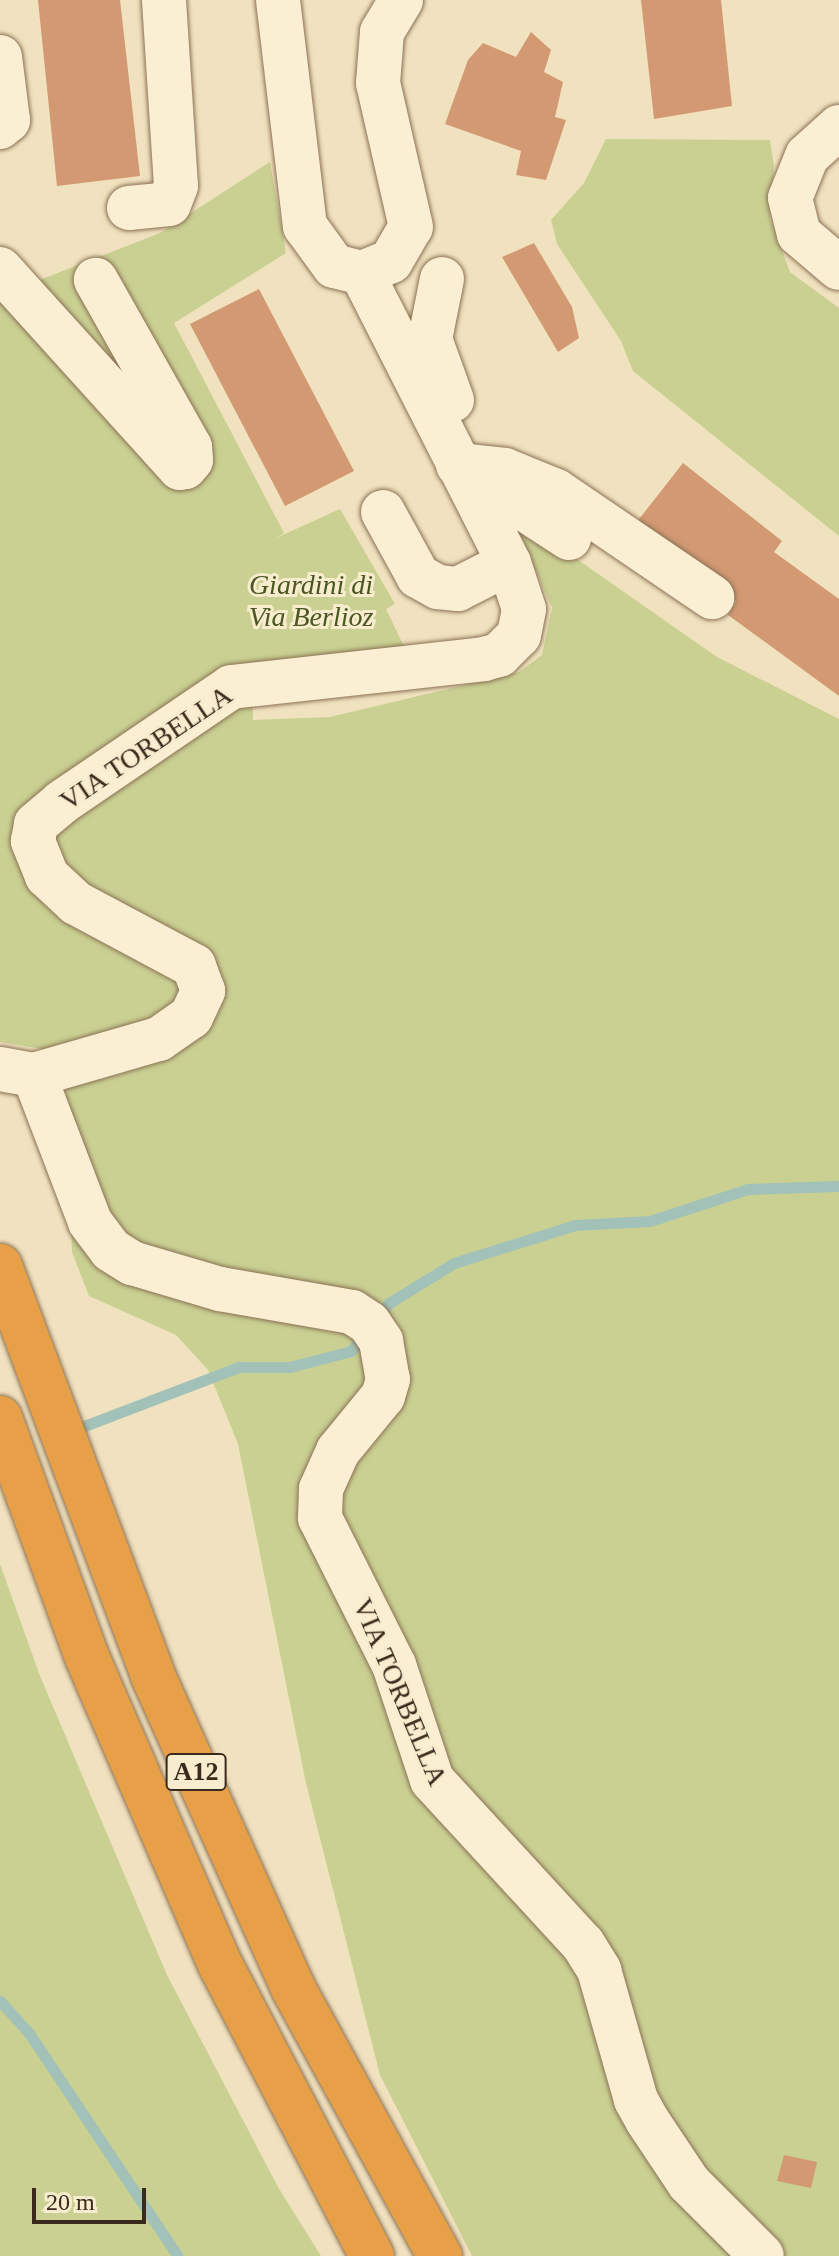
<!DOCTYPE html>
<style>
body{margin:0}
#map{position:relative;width:839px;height:2256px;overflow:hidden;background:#f1e2bf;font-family:"Times New Roman",serif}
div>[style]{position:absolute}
.green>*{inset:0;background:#c9d092}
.stream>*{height:11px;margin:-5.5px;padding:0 5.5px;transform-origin:5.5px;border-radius:5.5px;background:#a2c2b9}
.building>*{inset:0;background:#d29972}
.roads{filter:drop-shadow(0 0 2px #8b7256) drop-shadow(0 0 2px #8b7256)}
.minor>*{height:44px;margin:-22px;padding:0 22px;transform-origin:22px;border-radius:22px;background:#fbefd3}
.highway>*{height:44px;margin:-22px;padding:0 22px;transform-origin:22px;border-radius:22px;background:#e8a048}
span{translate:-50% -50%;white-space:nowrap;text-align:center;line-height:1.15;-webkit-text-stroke:6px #f8eccf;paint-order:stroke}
.shield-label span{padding:2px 6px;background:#f8eccf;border:2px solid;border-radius:6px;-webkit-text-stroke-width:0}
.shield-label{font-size:26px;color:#392a1c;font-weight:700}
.park-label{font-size:28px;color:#4a5720;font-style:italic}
.street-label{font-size:28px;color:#392a1c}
.scale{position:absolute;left:32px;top:2188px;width:114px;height:36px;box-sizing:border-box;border:4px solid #392a1c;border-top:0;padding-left:10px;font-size:24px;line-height:28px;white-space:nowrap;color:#392a1c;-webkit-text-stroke:6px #f8eccf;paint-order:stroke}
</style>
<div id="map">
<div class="green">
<i style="clip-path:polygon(606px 139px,770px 140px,774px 167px,770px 219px,790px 272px,839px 308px,839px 536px,633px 371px,621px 341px,557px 244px,551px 220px,584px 183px)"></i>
<i style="clip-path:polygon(270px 162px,286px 253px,174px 323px,284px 533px,276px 538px,340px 509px,395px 604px,386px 609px,411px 661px,252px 668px,253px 720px,330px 717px,519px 672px,542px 655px,552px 608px,511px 513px,717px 657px,839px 719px,839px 2256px,472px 2256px,380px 2075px,306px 1783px,238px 1444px,208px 1370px,176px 1335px,89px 1296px,72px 1252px,66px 1085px,55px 1051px,0 1042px,0 290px,32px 283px,160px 233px)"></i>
<i style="clip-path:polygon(0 1564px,40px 1676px,167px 1975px,278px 2187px,321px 2256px,0 2256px)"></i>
</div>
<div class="stream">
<i style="left:377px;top:1318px;width:19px;rotate:-51deg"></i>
<i style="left:389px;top:1303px;width:76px;rotate:-31.6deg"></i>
<i style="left:454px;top:1263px;width:127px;rotate:-17.4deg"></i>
<i style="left:575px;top:1225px;width:75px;rotate:-3.1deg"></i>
<i style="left:650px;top:1221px;width:103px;rotate:-18.1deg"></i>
<i style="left:748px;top:1189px;width:91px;rotate:-1.9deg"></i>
<i style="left:71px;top:1431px;width:180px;rotate:-20.9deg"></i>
<i style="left:239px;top:1367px;width:51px"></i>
<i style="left:290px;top:1367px;width:63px;rotate:-14.7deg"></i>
<i style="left:351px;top:1351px;width:21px;rotate:-51deg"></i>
<i style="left:0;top:2001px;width:43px;rotate:47.8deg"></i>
<i style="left:29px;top:2033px;width:268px;rotate:56.3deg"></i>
</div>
<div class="building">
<i style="clip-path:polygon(38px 0,120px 0,140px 176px,57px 186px)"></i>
<i style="clip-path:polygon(641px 0,721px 0,732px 106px,654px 119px)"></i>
<i style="clip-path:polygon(531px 32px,551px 50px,544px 72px,563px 82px,555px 117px,566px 120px,546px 180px,516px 175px,521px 151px,445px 124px,468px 60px,483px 43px,516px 57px)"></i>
<i style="clip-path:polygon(534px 243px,572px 307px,579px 338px,558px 352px,502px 257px)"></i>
<i style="clip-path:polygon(259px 289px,354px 471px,285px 506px,190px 324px)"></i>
<i style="clip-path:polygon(683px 463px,782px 541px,774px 552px,839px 599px,839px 696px,728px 615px,736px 601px,636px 523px)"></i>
<i style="clip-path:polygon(784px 2155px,817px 2162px,811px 2188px,777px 2181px)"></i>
</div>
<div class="roads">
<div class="minor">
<i style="left:278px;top:0;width:228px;rotate:83.2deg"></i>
<i style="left:305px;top:226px;width:49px;rotate:54.1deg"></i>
<i style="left:334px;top:266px;width:29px;rotate:14deg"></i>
<i style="left:362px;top:273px;width:31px;rotate:-22deg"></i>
<i style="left:391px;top:261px;width:39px;rotate:-60deg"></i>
<i style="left:411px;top:227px;width:148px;rotate:-102.9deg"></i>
<i style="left:378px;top:83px;width:51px;rotate:-85.5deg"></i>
<i style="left:382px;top:32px;width:37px;rotate:-59deg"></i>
<i style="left:0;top:57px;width:64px;rotate:82.8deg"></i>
<i style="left:8px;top:120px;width:11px;rotate:139deg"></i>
<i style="left:839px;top:127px;width:43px;rotate:137.8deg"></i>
<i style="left:807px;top:156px;width:45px;rotate:112deg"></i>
<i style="left:790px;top:198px;width:37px;rotate:76deg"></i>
<i style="left:799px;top:234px;width:52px;rotate:40.4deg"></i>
<i style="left:129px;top:208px;width:40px;rotate:-5.7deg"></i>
<i style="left:169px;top:204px;width:19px;rotate:-69deg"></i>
<i style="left:176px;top:186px;width:186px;rotate:-93.7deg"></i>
<i style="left:0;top:269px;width:268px;rotate:47.9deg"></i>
<i style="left:180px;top:468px;width:5px;rotate:-11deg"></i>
<i style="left:185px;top:467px;width:9px;rotate:-49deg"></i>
<i style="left:191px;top:460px;width:13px;rotate:-94deg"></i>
<i style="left:190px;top:447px;width:192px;rotate:-119.4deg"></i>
<i style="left:442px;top:279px;width:61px;rotate:101.3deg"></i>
<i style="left:430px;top:339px;width:65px;rotate:70.2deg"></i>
<i style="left:458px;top:465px;width:47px;rotate:6.1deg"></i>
<i style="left:505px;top:470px;width:55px;rotate:22.4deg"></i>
<i style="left:556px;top:491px;width:189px;rotate:34.2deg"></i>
<i style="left:477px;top:478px;width:110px;rotate:33.1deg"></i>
<i style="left:383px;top:512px;width:73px;rotate:61.3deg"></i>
<i style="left:418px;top:576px;width:23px;rotate:29deg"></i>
<i style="left:438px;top:587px;width:20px;rotate:6deg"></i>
<i style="left:458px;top:589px;width:57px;rotate:-27deg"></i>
<i style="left:0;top:1069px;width:35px;rotate:10deg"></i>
<i style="left:34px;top:1075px;width:130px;rotate:-16.1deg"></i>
<i style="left:159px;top:1039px;width:39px;rotate:-35deg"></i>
<i style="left:191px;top:1017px;width:29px;rotate:-65deg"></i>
<i style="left:203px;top:991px;width:27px;rotate:-110deg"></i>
<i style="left:194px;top:966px;width:134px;rotate:-151.9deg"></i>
<i style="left:76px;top:903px;width:40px;rotate:-137deg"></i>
<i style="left:47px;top:876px;width:38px;rotate:-112deg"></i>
<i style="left:33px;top:841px;width:17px;rotate:-80deg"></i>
<i style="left:36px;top:824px;width:34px;rotate:-40deg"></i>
<i style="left:62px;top:802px;width:204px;rotate:-34.2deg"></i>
<i style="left:231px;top:687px;width:255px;rotate:-6.3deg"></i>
<i style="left:484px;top:659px;width:16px;rotate:-15deg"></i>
<i style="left:499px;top:655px;width:28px;rotate:-45deg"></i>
<i style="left:519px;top:635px;width:26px;rotate:-79deg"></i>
<i style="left:524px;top:609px;width:48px;rotate:-108.1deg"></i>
<i style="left:509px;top:563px;width:325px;rotate:-116.9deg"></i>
<i style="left:34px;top:1075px;width:157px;rotate:69.1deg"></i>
<i style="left:90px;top:1222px;width:35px;rotate:53deg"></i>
<i style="left:111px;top:1250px;width:25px;rotate:32deg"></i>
<i style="left:132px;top:1263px;width:92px;rotate:16.5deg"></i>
<i style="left:220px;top:1289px;width:134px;rotate:9.9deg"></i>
<i style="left:352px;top:1312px;width:20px;rotate:33deg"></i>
<i style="left:369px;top:1323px;width:22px;rotate:56deg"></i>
<i style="left:381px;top:1341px;width:39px;rotate:80deg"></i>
<i style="left:388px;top:1379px;width:18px;rotate:106deg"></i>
<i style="left:383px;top:1396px;width:71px;rotate:129.3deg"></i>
<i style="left:338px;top:1451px;width:42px;rotate:114.1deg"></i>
<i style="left:321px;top:1489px;width:29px;rotate:92deg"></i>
<i style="left:320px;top:1518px;width:165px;rotate:63.3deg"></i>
<i style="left:394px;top:1665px;width:121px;rotate:71.7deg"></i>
<i style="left:432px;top:1780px;width:223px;rotate:47.4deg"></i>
<i style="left:583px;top:1944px;width:31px;rotate:58deg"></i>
<i style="left:599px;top:1970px;width:135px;rotate:74.1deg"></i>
<i style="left:636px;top:2100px;width:23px;rotate:61deg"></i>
<i style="left:647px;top:2120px;width:76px;rotate:56.3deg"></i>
<i style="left:689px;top:2183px;width:103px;rotate:45deg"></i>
</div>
<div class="highway">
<i style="left:0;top:1266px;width:438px;rotate:69.5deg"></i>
<i style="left:153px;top:1676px;width:342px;rotate:65.8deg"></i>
<i style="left:293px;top:1988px;width:306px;rotate:61.3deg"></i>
<i style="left:0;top:1418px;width:254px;rotate:70deg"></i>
<i style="left:87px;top:1657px;width:337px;rotate:66.6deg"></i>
<i style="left:221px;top:1966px;width:327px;rotate:62.5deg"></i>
</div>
</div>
<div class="shield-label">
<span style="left:196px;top:1772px">A12</span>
</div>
<div class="park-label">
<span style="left:311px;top:601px">Giardini di<br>Via Berlioz</span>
</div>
<div class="street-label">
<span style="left:146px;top:748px;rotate:-34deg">VIA TORBELLA</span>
<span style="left:400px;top:1692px;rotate:67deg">VIA TORBELLA</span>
</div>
<div class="scale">20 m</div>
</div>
